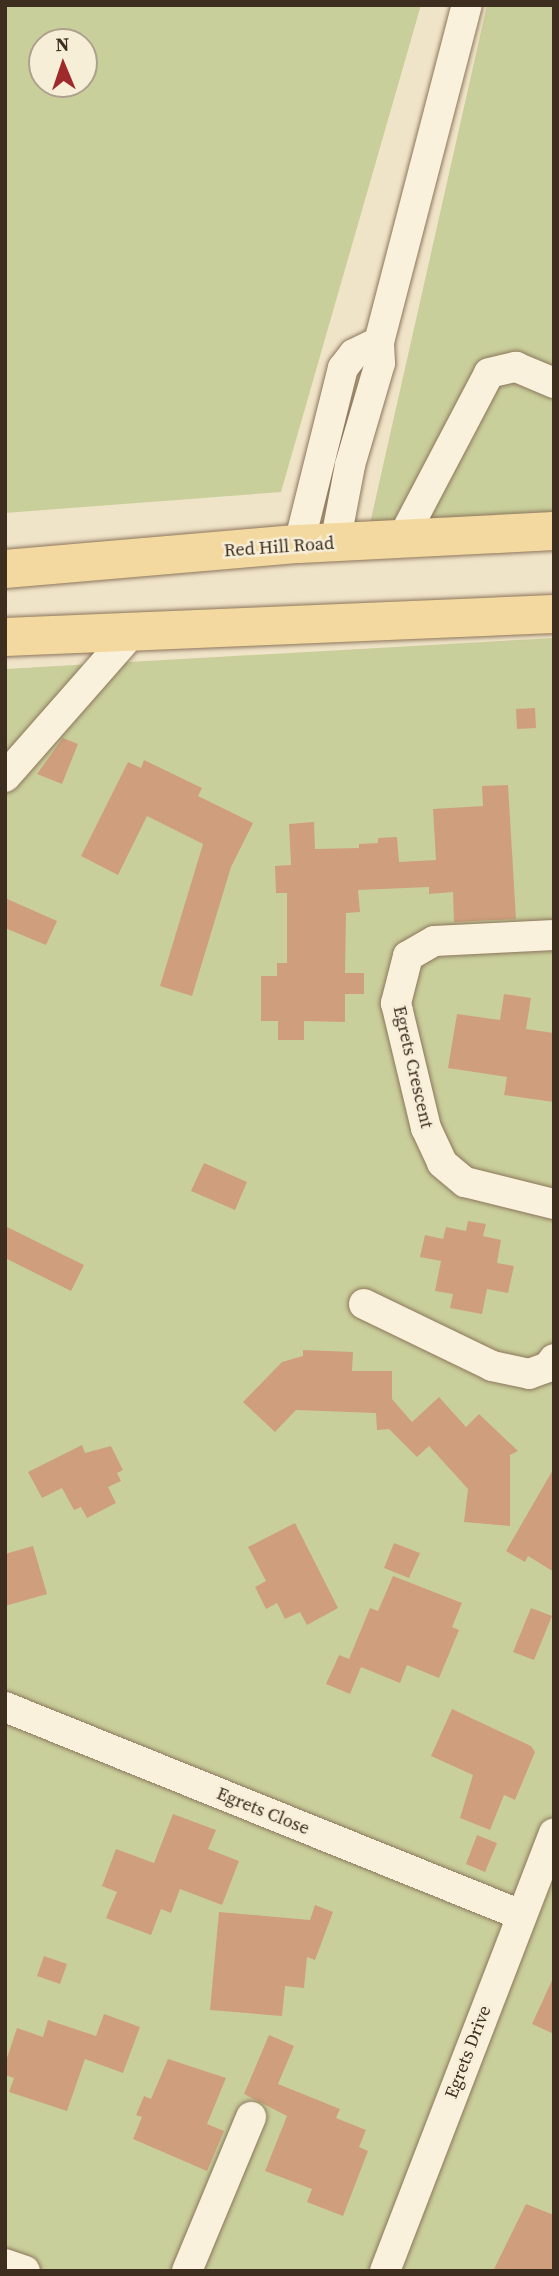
<!DOCTYPE html>
<style>
body{margin:0}
#map{position:relative;width:559px;height:2276px;overflow:hidden;background:#f0e4c8;font-family:"Source Serif 4",serif}
div>[style]{position:absolute}
.green>*{inset:0;background:#c9cf9b}
.building>*{inset:0;background:#cf9f7d}
.roads{filter:drop-shadow(0 0 2px #8d765c) drop-shadow(0 0 2px #8d765c)}
.minor>*{height:30px;margin:-15px;padding:0 15px;transform-origin:15px;border-radius:15px;background:#faf1dc}
.major>*{height:38px;margin:-19px;padding:0 19px;transform-origin:19px;border-radius:19px;background:#f3d9a0}
span{translate:-50% -50%;white-space:nowrap;text-align:center;line-height:1.15;-webkit-text-stroke:5px #f7eed8;paint-order:stroke}
.street-label{font-size:18px;color:#3d2e20}
.frame{position:absolute;inset:0;border:7px solid #3d2e20;pointer-events:none}
.north{position:absolute;left:28px;top:28px;width:70px;height:70px;box-sizing:border-box;background:#f7eed8;border:2px solid #ada18e;border-radius:50%;rotate:358deg;font-size:19px;font-weight:700;line-height:28px;text-align:center;color:#3d2e20}
.north::after{content:'';display:block;margin:auto;width:24px;height:32px;background:#9e2a2b;clip-path:polygon(50% 0,100% 100%,50% 72%,0 100%)}
</style>
<div id="map">
<div class="green">
<i style="clip-path:polygon(evenodd,5px 5px,421px 5px,281px 492px,5px 513px,5px 5px,42px 42px,84px 42px,84px 84px,42px 84px,42px 42px)"></i>
<i style="clip-path:polygon(487px 5px,554px 5px,554px 542px,364px 550px)"></i>
<i style="clip-path:polygon(554px 638px,554px 2271px,5px 2271px,5px 669px)"></i>
</div>
<div class="building">
<i style="clip-path:polygon(535px 708px,536px 728px,517px 729px,516px 709px)"></i>
<i style="clip-path:polygon(63px 738px,78px 744px,62px 784px,37px 774px)"></i>
<i style="clip-path:polygon(144px 760px,202px 788px,198px 796px,253px 823px,231px 867px,192px 996px,160px 986px,203px 844px,147px 816px,118px 875px,81px 856px,128px 762px,141px 768px)"></i>
<i style="clip-path:polygon(508px 785px,516px 919px,454px 922px,453px 892px,429px 894px,429px 887px,358px 890px,360px 912px,346px 913px,345px 973px,364px 973px,364px 994px,345px 994px,345px 1022px,304px 1021px,304px 1040px,278px 1040px,278px 1021px,261px 1021px,261px 976px,277px 976px,277px 963px,287px 963px,287px 893px,276px 893px,275px 866px,291px 865px,289px 824px,314px 822px,315px 849px,359px 848px,359px 844px,378px 843px,378px 838px,397px 837px,399px 862px,436px 860px,433px 809px,483px 806px,482px 786px)"></i>
<i style="clip-path:polygon(5px 898px,57px 921px,46px 945px,5px 928px)"></i>
<i style="clip-path:polygon(504px 994px,531px 998px,526px 1029px,554px 1033px,554px 1102px,504px 1095px,507px 1077px,448px 1068px,457px 1014px,500px 1020px)"></i>
<i style="clip-path:polygon(204px 1163px,247px 1182px,235px 1210px,191px 1191px)"></i>
<i style="clip-path:polygon(468px 1221px,486px 1224px,483px 1236px,501px 1240px,497px 1263px,514px 1266px,508px 1293px,487px 1289px,482px 1314px,450px 1308px,453px 1294px,435px 1291px,441px 1261px,420px 1257px,425px 1235px,443px 1239px,446px 1227px,466px 1231px)"></i>
<i style="clip-path:polygon(5px 1226px,84px 1265px,71px 1291px,5px 1258px)"></i>
<i style="clip-path:polygon(303px 1350px,353px 1352px,352px 1371px,392px 1371px,392px 1399px,412px 1422px,439px 1397px,466px 1427px,479px 1414px,518px 1451px,510px 1455px,510px 1526px,464px 1522px,468px 1489px,429px 1446px,417px 1457px,389px 1429px,377px 1430px,376px 1413px,296px 1410px,275px 1432px,243px 1402px,282px 1362px,303px 1356px)"></i>
<i style="clip-path:polygon(82px 1445px,85px 1453px,111px 1446px,123px 1470px,117px 1473px,121px 1481px,108px 1487px,116px 1503px,87px 1518px,81px 1507px,74px 1510px,62px 1488px,42px 1498px,28px 1472px)"></i>
<i style="clip-path:polygon(554px 1468px,554px 1572px,528px 1556px,525px 1562px,506px 1551px)"></i>
<i style="clip-path:polygon(295px 1523px,338px 1608px,307px 1625px,300px 1612px,285px 1619px,277px 1603px,266px 1609px,255px 1587px,266px 1581px,248px 1547px)"></i>
<i style="clip-path:polygon(394px 1543px,420px 1553px,409px 1578px,384px 1568px)"></i>
<i style="clip-path:polygon(33px 1546px,47px 1594px,5px 1606px,5px 1554px)"></i>
<i style="clip-path:polygon(393px 1576px,462px 1603px,452px 1627px,459px 1630px,439px 1678px,407px 1665px,400px 1683px,361px 1667px,350px 1694px,326px 1684px,339px 1655px,349px 1659px,370px 1608px,378px 1611px)"></i>
<i style="clip-path:polygon(531px 1608px,552px 1616px,534px 1660px,513px 1652px)"></i>
<i style="clip-path:polygon(452px 1709px,531px 1746px,535px 1752px,515px 1800px,504px 1795px,490px 1830px,460px 1818px,473px 1775px,431px 1756px)"></i>
<i style="clip-path:polygon(173px 1814px,216px 1830px,208px 1849px,239px 1861px,222px 1905px,180px 1889px,171px 1913px,161px 1909px,151px 1935px,106px 1918px,117px 1892px,102px 1886px,116px 1849px,154px 1863px)"></i>
<i style="clip-path:polygon(477px 1835px,497px 1843px,485px 1872px,466px 1864px)"></i>
<i style="clip-path:polygon(315px 1905px,333px 1912px,315px 1960px,307px 1957px,304px 1988px,285px 1986px,282px 2016px,210px 2010px,219px 1912px,310px 1920px)"></i>
<i style="clip-path:polygon(44px 1956px,67px 1964px,60px 1984px,37px 1976px)"></i>
<i style="clip-path:polygon(554px 1976px,554px 2034px,532px 2024px)"></i>
<i style="clip-path:polygon(104px 2014px,140px 2027px,123px 2073px,85px 2059px,67px 2111px,9px 2092px,14px 2078px,5px 2075px,5px 2064px,17px 2028px,43px 2037px,48px 2020px,96px 2036px)"></i>
<i style="clip-path:polygon(269px 2035px,294px 2046px,278px 2084px,340px 2109px,336px 2118px,366px 2130px,359px 2147px,368px 2151px,343px 2216px,307px 2202px,312px 2189px,265px 2171px,287px 2116px,244px 2094px)"></i>
<i style="clip-path:polygon(168px 2059px,226px 2078px,207px 2124px,224px 2131px,207px 2171px,133px 2139px,142px 2117px,136px 2115px,144px 2096px,151px 2099px)"></i>
<i style="clip-path:polygon(526px 2204px,554px 2215px,554px 2271px,493px 2271px)"></i>
</div>
<div class="roads">
<div class="minor">
<i style="left:402px;top:539px;width:187px;rotate:-62.3deg"></i>
<i style="left:489px;top:373px;width:28px;rotate:-13deg"></i>
<i style="left:516px;top:367px;width:41px;rotate:22.8deg"></i>
<i style="left:299px;top:544px;width:181px;rotate:-76deg"></i>
<i style="left:343px;top:368px;width:18px;rotate:-52deg"></i>
<i style="left:354px;top:354px;width:28px;rotate:-26deg"></i>
<i style="left:335px;top:544px;width:80px;rotate:-79.2deg"></i>
<i style="left:350px;top:465px;width:106px;rotate:-73.6deg"></i>
<i style="left:380px;top:363px;width:21px;rotate:-93deg"></i>
<i style="left:379px;top:342px;width:348px;rotate:-75.4deg"></i>
<i style="left:5px;top:777px;width:196px;rotate:-48.7deg"></i>
<i style="left:554px;top:935px;width:120px;rotate:177.1deg"></i>
<i style="left:434px;top:941px;width:30px;rotate:150deg"></i>
<i style="left:408px;top:956px;width:49px;rotate:104.3deg"></i>
<i style="left:396px;top:1003px;width:129px;rotate:76.5deg"></i>
<i style="left:426px;top:1128px;width:38px;rotate:65deg"></i>
<i style="left:442px;top:1163px;width:30px;rotate:40deg"></i>
<i style="left:465px;top:1182px;width:92px;rotate:13.9deg"></i>
<i style="left:364px;top:1304px;width:142px;rotate:25.8deg"></i>
<i style="left:492px;top:1366px;width:38px;rotate:12deg"></i>
<i style="left:529px;top:1374px;width:20px;rotate:-20deg"></i>
<i style="left:548px;top:1367px;width:10px;rotate:-53deg"></i>
<i style="left:5px;top:1707px;width:556px;rotate:21.95deg"></i>
<i style="left:5px;top:2264px;width:21px;rotate:19deg"></i>
<i style="left:187px;top:2271px;width:167px;rotate:-67.4deg"></i>
<i style="left:385px;top:2271px;width:469px;rotate:-68.9deg"></i>
</div>
<div class="major">
<i style="left:5px;top:569px;width:295px;rotate:-4.9deg"></i>
<i style="left:299px;top:544px;width:255px;rotate:-2.9deg"></i>
<i style="left:5px;top:637px;width:549px;rotate:-2.4deg"></i>
</div>
</div>
<div class="street-label">
<span style="left:279px;top:547px;rotate:-4deg">Red Hill Road</span>
<span style="left:413px;top:1067px;rotate:77deg">Egrets Crescent</span>
<span style="left:263px;top:1811px;rotate:22deg">Egrets Close</span>
<span style="left:468px;top:2052px;rotate:-69deg">Egrets Drive</span>
</div>
<div class="frame"></div>
<div class="north">N</div>
</div>
